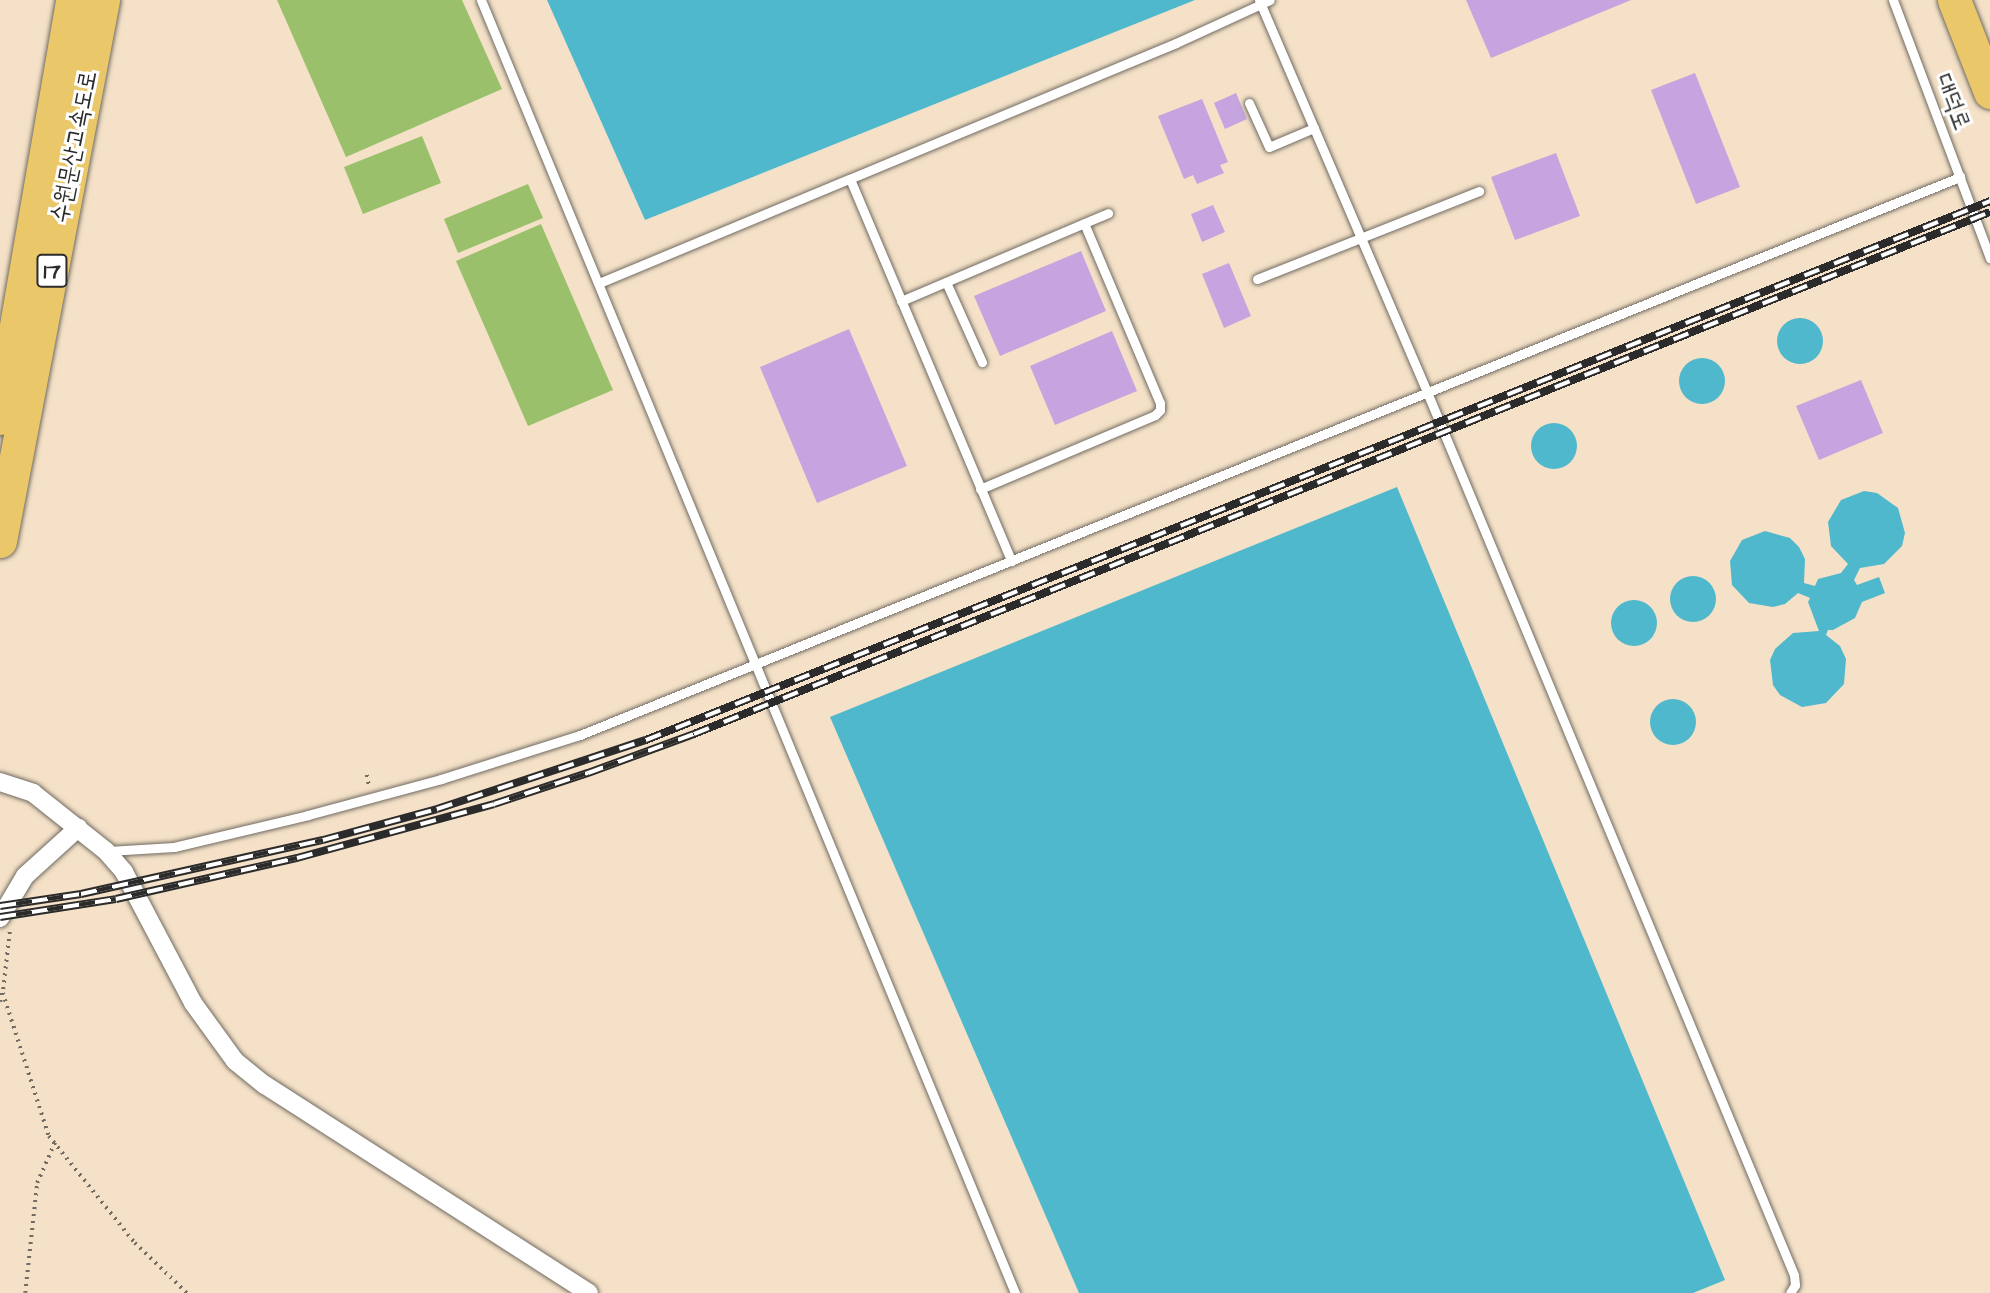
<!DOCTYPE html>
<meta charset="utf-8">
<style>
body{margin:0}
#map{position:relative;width:1990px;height:1293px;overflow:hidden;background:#f4e1c7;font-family:"Architects Daughter","Poor Story",sans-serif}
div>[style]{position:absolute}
.green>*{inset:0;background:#9ac06c}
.water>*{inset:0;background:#4fb8cc}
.round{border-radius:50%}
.building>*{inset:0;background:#c5a4e0}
.path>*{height:3.5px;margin-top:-1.75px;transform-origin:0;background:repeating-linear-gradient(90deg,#716b62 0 2px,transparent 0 7px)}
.roads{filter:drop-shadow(0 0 2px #716b62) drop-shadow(0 0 2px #716b62)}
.lane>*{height:9px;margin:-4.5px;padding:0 4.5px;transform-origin:4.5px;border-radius:4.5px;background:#fff}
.street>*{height:18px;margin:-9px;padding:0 9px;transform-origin:9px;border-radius:9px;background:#fff}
.highway>*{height:33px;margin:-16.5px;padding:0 16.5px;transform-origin:16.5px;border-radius:16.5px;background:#eac769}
.rail>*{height:8px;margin-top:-4px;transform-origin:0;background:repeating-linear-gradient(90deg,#fff 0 16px,#2b2b2b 0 32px);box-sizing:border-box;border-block:2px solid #2b2b2b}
span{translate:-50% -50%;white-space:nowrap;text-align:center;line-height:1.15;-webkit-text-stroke:6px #fff;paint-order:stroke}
.shield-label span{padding:2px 5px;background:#fff;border:2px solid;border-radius:5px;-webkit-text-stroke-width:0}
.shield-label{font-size:23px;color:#2b2b2b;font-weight:700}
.street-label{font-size:24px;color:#2b2b2b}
</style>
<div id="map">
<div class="green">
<i style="clip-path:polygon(277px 0,462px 0,502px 89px,346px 157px)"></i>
<i style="clip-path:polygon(422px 136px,441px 183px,363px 214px,344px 167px)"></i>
<i style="clip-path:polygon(528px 184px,543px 218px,458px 253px,444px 219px)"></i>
<i style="clip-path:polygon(541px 224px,613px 390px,528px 426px,456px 261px)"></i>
</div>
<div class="water">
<i style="clip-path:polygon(547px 0,1195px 0,645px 220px)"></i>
<i class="round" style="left:1777px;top:318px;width:46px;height:46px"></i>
<i class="round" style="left:1679px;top:358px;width:46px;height:46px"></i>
<i class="round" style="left:1531px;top:423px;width:46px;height:46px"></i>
<i style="clip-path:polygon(1397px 487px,1725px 1280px,1693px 1293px,1079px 1293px,830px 717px)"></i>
<i style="clip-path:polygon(1864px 491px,1877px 493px,1898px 508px,1905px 533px,1902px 546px,1884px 564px,1860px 568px,1854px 580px,1857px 585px,1879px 577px,1885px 593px,1862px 602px,1855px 618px,1833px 630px,1828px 630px,1826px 635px,1840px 646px,1846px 659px,1844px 684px,1826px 703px,1802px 707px,1780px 695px,1773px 685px,1770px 660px,1775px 649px,1793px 633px,1819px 631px,1808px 602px,1810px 598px,1798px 593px,1785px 604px,1773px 607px,1749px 603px,1732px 585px,1730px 561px,1742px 540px,1765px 531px,1790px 538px,1799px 547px,1805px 559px,1804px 583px,1815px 586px,1818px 579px,1841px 573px,1848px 564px,1831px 546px,1828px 522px,1841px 500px)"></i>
<i class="round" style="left:1670px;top:576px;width:46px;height:46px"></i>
<i class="round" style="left:1611px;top:600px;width:46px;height:46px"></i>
<i class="round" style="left:1650px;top:699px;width:46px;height:46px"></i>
</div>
<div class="building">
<i style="clip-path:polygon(1466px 0,1631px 0,1491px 58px)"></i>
<i style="clip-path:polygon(1695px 73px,1740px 187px,1696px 204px,1651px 90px)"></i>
<i style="clip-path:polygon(1236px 93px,1247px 119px,1225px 129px,1214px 103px)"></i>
<i style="clip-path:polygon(1202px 99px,1228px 162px,1220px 165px,1224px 173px,1197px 184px,1193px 175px,1184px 179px,1158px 116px)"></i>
<i style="clip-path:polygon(1556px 153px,1580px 216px,1515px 240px,1491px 177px)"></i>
<i style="clip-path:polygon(1213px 205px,1225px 232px,1202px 242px,1191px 214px)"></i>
<i style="clip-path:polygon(1081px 251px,1106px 311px,1000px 356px,974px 296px)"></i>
<i style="clip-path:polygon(1229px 263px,1251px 316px,1224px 328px,1202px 274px)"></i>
<i style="clip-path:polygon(849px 329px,907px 466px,817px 503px,760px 367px)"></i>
<i style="clip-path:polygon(1112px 331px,1137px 391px,1055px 425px,1030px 366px)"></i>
<i style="clip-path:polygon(1861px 380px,1883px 433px,1819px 460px,1796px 406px)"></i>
</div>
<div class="path">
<i style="left:367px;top:775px;width:10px;rotate:79deg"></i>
<i style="left:10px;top:932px;width:61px;rotate:96.5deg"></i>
<i style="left:3px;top:993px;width:150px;rotate:72.2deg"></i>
<i style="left:49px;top:1136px;width:137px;rotate:51.2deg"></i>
<i style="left:135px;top:1243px;width:72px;rotate:43.9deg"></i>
<i style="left:0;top:1002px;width:12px;rotate:-85deg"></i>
<i style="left:25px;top:1293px;width:111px;rotate:-83.8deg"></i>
<i style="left:37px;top:1183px;width:45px;rotate:-66.3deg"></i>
</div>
<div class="roads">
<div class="lane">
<i style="left:481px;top:0;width:1399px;rotate:67.56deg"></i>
<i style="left:1259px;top:0;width:426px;rotate:66.8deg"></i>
<i style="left:1427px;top:392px;width:956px;rotate:67.43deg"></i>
<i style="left:1794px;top:1275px;width:10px;rotate:84deg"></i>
<i style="left:1795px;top:1285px;width:9px;rotate:122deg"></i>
<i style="left:1893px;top:0;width:276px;rotate:69.4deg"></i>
<i style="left:1249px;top:103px;width:48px;rotate:65.6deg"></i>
<i style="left:1269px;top:147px;width:49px;rotate:-22.9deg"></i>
<i style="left:850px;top:179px;width:415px;rotate:67.1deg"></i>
<i style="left:1257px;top:279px;width:239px;rotate:-21.6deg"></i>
<i style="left:946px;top:282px;width:88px;rotate:65.8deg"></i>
<i style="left:599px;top:283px;width:625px;rotate:-22.58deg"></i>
<i style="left:1176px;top:43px;width:103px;rotate:-24.6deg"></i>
<i style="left:901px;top:301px;width:225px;rotate:-23deg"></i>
<i style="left:980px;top:489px;width:190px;rotate:-22.9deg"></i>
<i style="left:1155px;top:415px;width:7px;rotate:-45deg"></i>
<i style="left:1160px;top:410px;width:7px;rotate:-90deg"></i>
<i style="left:1160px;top:403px;width:195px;rotate:-112.9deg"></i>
<i style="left:108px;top:851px;width:66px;rotate:-3.5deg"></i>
<i style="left:174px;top:847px;width:138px;rotate:-13.4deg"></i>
<i style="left:308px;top:815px;width:138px;rotate:-15.1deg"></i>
<i style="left:441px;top:779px;width:146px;rotate:-17.6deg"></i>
<i style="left:580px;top:735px;width:1489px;rotate:-22.02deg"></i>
</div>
<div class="street">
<i style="left:0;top:782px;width:35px;rotate:18deg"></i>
<i style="left:33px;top:793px;width:93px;rotate:38.5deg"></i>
<i style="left:106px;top:851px;width:28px;rotate:49deg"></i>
<i style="left:124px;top:872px;width:148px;rotate:62.2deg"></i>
<i style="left:193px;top:1003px;width:72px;rotate:54.1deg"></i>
<i style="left:235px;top:1061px;width:38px;rotate:39deg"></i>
<i style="left:265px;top:1085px;width:385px;rotate:32.7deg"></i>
<i style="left:0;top:918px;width:49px;rotate:-59.2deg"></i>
<i style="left:25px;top:876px;width:72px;rotate:-42.2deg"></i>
</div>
<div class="highway">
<i style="left:1954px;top:0;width:99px;rotate:68.6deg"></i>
<i style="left:0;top:418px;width:424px;rotate:-80.2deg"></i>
<i style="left:0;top:541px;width:551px;rotate:-79.22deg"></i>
</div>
</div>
<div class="rail">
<i style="left:0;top:906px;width:82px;rotate:-8.4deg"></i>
<i style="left:81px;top:894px;width:248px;rotate:-12.6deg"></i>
<i style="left:323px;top:840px;width:118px;rotate:-15.2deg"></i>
<i style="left:437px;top:809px;width:220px;rotate:-18.3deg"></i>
<i style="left:646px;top:740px;width:1448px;rotate:-21.85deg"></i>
<i style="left:0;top:917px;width:117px;rotate:-8.8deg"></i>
<i style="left:116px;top:899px;width:186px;rotate:-12.8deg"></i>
<i style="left:297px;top:858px;width:204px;rotate:-15.3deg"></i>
<i style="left:494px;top:804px;width:99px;rotate:-18.3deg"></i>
<i style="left:588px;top:773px;width:113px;rotate:-20.2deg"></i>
<i style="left:694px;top:734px;width:1397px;rotate:-21.94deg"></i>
</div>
<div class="shield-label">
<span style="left:52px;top:271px">17</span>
</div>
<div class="street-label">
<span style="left:1952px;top:102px;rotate:69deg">대덕로</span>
<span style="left:75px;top:147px;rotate:-79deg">수원문산고속도로</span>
</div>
</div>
